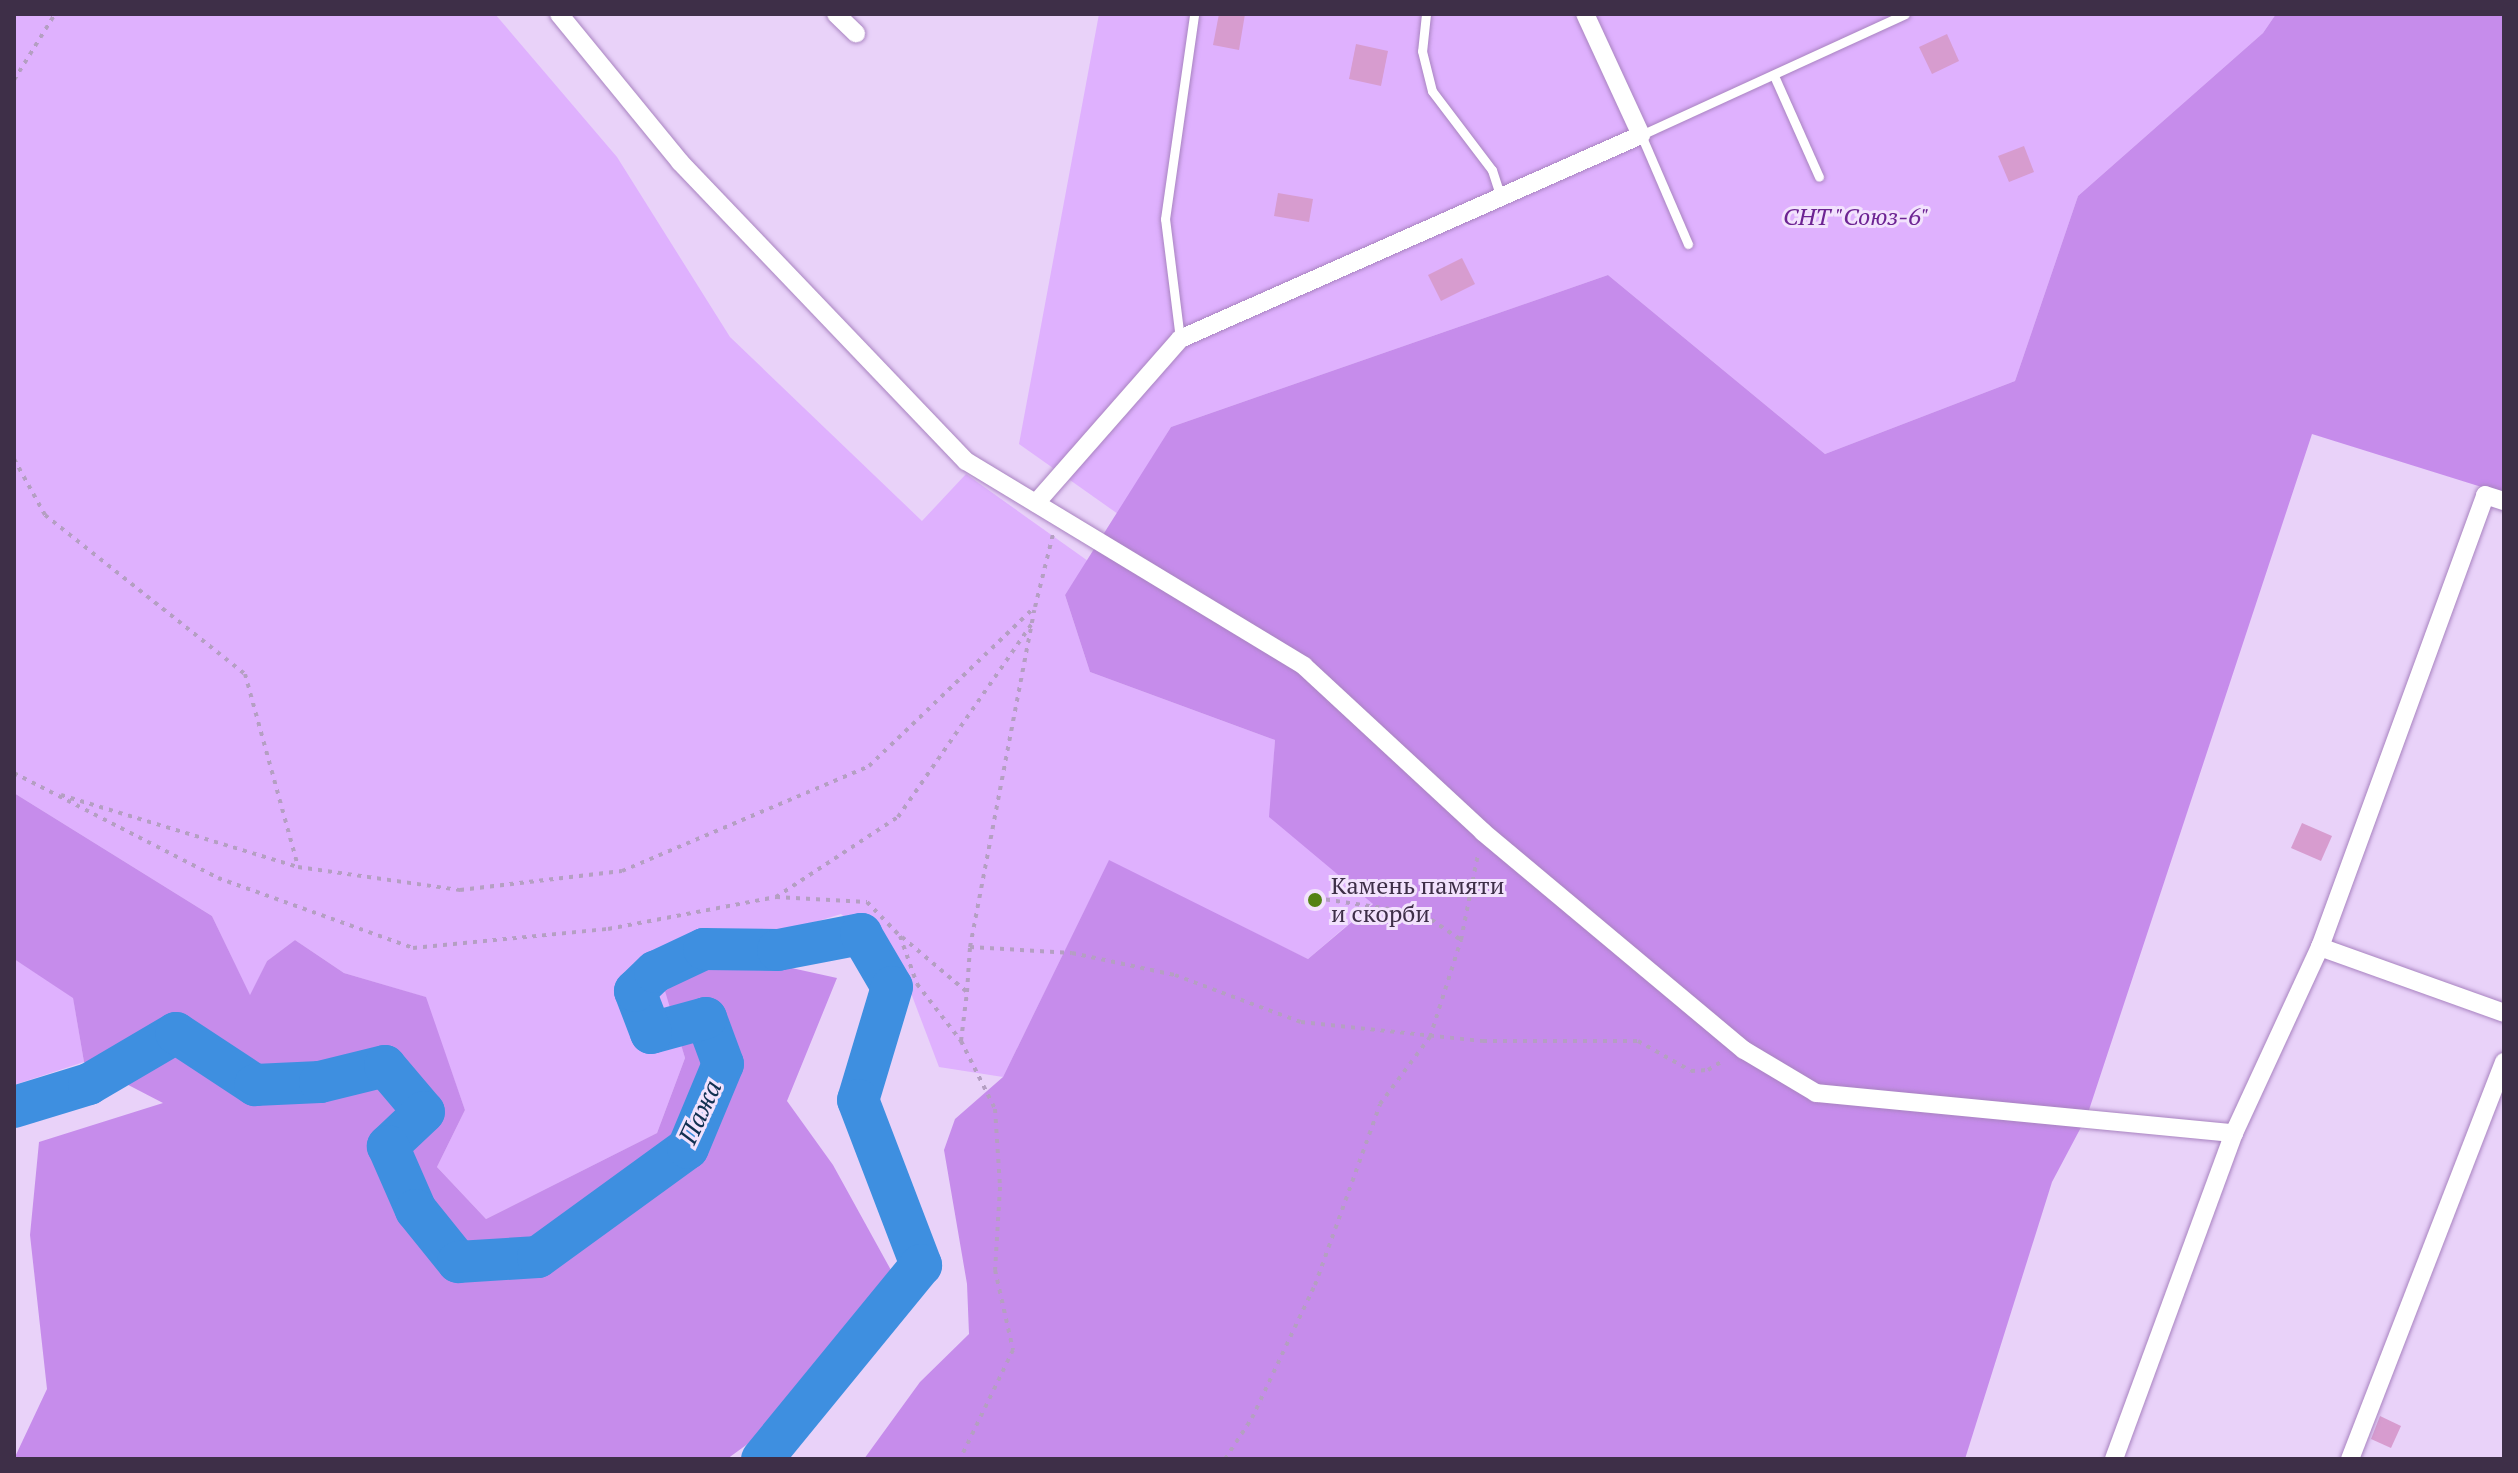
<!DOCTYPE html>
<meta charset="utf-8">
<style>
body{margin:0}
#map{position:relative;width:2518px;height:1473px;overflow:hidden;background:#e9d2f9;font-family:"PT Serif",serif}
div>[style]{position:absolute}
.green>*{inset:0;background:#dfb1fe}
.forest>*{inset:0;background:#c68ceb}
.river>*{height:42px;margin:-21px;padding:0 21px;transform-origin:21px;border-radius:21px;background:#3e8fe0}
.building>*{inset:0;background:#d79ccf}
.path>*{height:4px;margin-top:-2px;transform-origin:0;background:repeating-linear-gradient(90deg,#b49fc2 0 4px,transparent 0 10px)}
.roads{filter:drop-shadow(0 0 2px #a883c0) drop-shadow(0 0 2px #a883c0)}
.lane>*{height:9px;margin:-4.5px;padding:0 4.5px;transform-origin:4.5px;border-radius:4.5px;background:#fff}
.street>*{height:18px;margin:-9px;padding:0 9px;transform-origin:9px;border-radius:9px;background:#fff}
.dots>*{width:22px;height:22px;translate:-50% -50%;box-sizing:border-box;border:4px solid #f2e2fd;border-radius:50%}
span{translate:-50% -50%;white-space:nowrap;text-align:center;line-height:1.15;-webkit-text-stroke:6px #f2e2fd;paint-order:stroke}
.park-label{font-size:24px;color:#6d2493;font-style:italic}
.poi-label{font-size:24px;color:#3e2f48}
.left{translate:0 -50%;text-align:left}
.water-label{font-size:26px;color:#103051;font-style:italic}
.frame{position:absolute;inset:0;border:16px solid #3e2f48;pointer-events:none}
</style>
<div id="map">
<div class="green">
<i style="clip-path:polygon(14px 14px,495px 14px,617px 157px,730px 337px,922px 521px,966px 474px,1088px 561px,1065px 595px,1090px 672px,1275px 740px,1270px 817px,1373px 903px,1308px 959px,1109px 861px,1003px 1077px,939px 1067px,903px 972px,841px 914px,719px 952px,666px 991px,685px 1058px,657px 1133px,486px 1219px,437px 1167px,465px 1110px,425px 997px,344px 973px,295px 940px,267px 961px,250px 996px,212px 916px,14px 793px)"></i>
<i style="clip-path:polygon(1099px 14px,2276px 14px,2263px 33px,2078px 196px,2015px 381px,1825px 454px,1608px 275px,1171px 427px,1118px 514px,1019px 444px)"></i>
<i style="clip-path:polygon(14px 959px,73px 997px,84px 1062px,14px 1085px)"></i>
</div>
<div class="forest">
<i style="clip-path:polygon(2276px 14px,2504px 14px,2504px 494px,2312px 434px,2087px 1116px,2052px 1182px,1965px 1459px,864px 1459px,920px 1382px,969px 1334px,967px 1284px,944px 1150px,955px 1119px,1003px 1077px,1109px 860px,1308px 959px,1373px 904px,1269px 817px,1275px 740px,1090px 672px,1065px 595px,1171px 427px,1608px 275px,1825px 454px,2015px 381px,2078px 196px,2263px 33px)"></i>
<i style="clip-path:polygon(14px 793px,212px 916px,250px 995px,267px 961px,295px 940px,344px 973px,426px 997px,465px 1110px,437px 1167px,486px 1219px,657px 1133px,685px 1058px,665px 991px,719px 952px,837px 978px,787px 1101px,833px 1165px,892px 1272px,760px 1435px,727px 1459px,14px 1459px,47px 1389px,30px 1235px,39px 1142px,163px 1103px,84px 1062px,73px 998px,14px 959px)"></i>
</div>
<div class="river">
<i style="left:14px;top:1107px;width:78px;rotate:-17deg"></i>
<i style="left:89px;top:1084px;width:101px;rotate:-30.4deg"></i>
<i style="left:176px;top:1033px;width:95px;rotate:33.4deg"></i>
<i style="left:255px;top:1085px;width:65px;rotate:-2.6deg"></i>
<i style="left:320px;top:1082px;width:67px;rotate:-13.8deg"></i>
<i style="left:385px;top:1066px;width:60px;rotate:49.7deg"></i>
<i style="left:424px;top:1112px;width:50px;rotate:136.6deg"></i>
<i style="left:388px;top:1146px;width:70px;rotate:66.4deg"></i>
<i style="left:416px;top:1210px;width:67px;rotate:51.1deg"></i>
<i style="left:458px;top:1262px;width:80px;rotate:-3.6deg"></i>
<i style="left:538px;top:1257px;width:185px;rotate:-36deg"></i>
<i style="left:688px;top:1148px;width:91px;rotate:-67.4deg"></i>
<i style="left:723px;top:1064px;width:49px;rotate:-110.3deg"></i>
<i style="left:706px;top:1018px;width:57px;rotate:164.7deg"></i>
<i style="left:651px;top:1033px;width:45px;rotate:-110.9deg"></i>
<i style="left:635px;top:991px;width:28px;rotate:-44deg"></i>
<i style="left:655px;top:972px;width:54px;rotate:-25.1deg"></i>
<i style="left:704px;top:949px;width:74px;rotate:0.8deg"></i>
<i style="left:778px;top:950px;width:85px;rotate:-10.9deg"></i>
<i style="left:861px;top:934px;width:61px;rotate:59.7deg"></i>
<i style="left:892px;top:987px;width:118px;rotate:106.7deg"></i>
<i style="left:858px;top:1100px;width:177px;rotate:69.1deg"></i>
<i style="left:921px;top:1265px;width:251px;rotate:129.3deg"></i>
</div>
<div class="building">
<i style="clip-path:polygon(1219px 14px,1245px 14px,1239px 50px,1213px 45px)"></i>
<i style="clip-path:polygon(1947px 34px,1959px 61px,1932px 74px,1919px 47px)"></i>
<i style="clip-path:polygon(1356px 44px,1388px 51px,1381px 86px,1349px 79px)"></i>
<i style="clip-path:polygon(2024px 146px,2034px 172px,2009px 182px,1998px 156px)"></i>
<i style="clip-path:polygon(1278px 193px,1313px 199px,1309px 222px,1274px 216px)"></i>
<i style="clip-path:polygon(1462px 258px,1475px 284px,1441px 301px,1428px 275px)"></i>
<i style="clip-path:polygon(2302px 823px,2332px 836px,2321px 861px,2291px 848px)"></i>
<i style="clip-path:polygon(2380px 1416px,2401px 1426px,2391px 1448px,2371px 1439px)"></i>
</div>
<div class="path">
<i style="left:14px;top:80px;width:78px;rotate:-58.2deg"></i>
<i style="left:14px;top:459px;width:64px;rotate:61deg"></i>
<i style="left:45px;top:515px;width:256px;rotate:38.5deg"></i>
<i style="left:245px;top:674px;width:200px;rotate:74.6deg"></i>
<i style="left:14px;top:773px;width:229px;rotate:27.2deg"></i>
<i style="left:218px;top:878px;width:207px;rotate:19.7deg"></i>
<i style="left:413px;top:948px;width:196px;rotate:-5.6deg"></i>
<i style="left:608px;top:929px;width:171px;rotate:-10.8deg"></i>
<i style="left:776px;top:897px;width:91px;rotate:3.1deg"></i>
<i style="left:867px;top:902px;width:47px;rotate:45.9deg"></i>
<i style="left:900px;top:936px;width:51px;rotate:70.5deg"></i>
<i style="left:917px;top:984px;width:72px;rotate:52.3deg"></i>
<i style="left:961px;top:1041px;width:76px;rotate:63.4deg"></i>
<i style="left:995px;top:1109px;width:78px;rotate:86.3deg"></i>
<i style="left:1000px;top:1187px;width:83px;rotate:93.4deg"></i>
<i style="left:995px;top:1270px;width:82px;rotate:77.3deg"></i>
<i style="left:1013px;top:1350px;width:121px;rotate:115.9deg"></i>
<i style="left:61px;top:795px;width:248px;rotate:16.9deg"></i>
<i style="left:298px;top:867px;width:164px;rotate:8.1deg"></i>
<i style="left:460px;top:890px;width:163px;rotate:-6.7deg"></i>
<i style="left:622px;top:871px;width:268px;rotate:-23deg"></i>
<i style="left:869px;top:766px;width:230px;rotate:-43.8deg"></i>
<i style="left:1035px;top:607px;width:75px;rotate:-76.1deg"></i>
<i style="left:776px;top:897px;width:146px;rotate:-33.3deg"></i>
<i style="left:898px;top:817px;width:234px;rotate:-55.3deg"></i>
<i style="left:1316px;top:898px;width:108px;rotate:8.5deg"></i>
<i style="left:1423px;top:914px;width:46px;rotate:34.4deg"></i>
<i style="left:902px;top:937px;width:85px;rotate:40.2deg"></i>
<i style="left:967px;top:992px;width:45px;rotate:-86.2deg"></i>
<i style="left:970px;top:947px;width:102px;rotate:3.4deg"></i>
<i style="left:1072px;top:953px;width:105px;rotate:12.1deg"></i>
<i style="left:1175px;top:975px;width:134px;rotate:20.5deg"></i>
<i style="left:1301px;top:1022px;width:183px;rotate:6deg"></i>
<i style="left:1483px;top:1041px;width:155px"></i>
<i style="left:1638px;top:1041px;width:61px;rotate:29.5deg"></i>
<i style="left:1691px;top:1071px;width:17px;rotate:-3deg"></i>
<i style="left:1708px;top:1070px;width:19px;rotate:-32deg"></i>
<i style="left:970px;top:947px;width:343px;rotate:-79.2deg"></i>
<i style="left:961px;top:1041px;width:49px;rotate:-83deg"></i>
<i style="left:1225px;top:1459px;width:49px;rotate:-56.6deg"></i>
<i style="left:1252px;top:1418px;width:147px;rotate:-64.7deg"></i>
<i style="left:1315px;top:1285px;width:192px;rotate:-70.2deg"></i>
<i style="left:1380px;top:1104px;width:84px;rotate:-53.3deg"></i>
<i style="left:1430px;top:1037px;width:102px;rotate:-72.3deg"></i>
<i style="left:1461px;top:940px;width:88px;rotate:-78.8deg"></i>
</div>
<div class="roads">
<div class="lane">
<i style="left:1426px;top:14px;width:37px;rotate:96deg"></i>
<i style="left:1422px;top:51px;width:41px;rotate:76deg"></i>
<i style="left:1432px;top:91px;width:99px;rotate:52.8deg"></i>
<i style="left:1492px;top:170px;width:29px;rotate:72deg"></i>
<i style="left:1775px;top:78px;width:108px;rotate:66deg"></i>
<i style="left:1688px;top:244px;width:119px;rotate:-113.3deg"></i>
<i style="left:1641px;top:135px;width:290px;rotate:-24.6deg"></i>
<i style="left:1180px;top:339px;width:121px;rotate:-97.1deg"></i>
<i style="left:1165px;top:219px;width:207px;rotate:-81.9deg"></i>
</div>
<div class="street">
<i style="left:559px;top:14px;width:191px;rotate:50.7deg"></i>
<i style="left:680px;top:162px;width:414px;rotate:46.3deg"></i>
<i style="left:966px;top:461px;width:395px;rotate:31.2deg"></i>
<i style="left:1304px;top:666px;width:244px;rotate:42.8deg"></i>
<i style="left:1483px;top:832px;width:340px;rotate:39.9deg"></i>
<i style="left:1744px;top:1050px;width:84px;rotate:30.8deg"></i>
<i style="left:1816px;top:1093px;width:420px;rotate:5.5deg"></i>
<i style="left:836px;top:14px;width:28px;rotate:44deg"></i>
<i style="left:1036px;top:503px;width:218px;rotate:-48.7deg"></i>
<i style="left:1180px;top:339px;width:504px;rotate:-23.87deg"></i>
<i style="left:1641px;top:135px;width:133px;rotate:-114.8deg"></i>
<i style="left:2320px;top:947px;width:481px;rotate:-69.9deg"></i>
<i style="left:2485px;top:495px;width:20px;rotate:18deg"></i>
<i style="left:2114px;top:1459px;width:347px;rotate:-69.8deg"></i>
<i style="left:2234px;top:1133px;width:205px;rotate:-65.2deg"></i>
<i style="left:2320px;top:947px;width:195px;rotate:19.7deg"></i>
<i style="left:2350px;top:1459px;width:426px;rotate:-68.8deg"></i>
</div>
</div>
<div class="dots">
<i style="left:1315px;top:900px;background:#548314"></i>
</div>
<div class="park-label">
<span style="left:1856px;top:217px">СНТ "Союз-6"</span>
</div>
<div class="poi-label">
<span class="left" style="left:1331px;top:900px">Камень памяти<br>и скорби</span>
</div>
<div class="water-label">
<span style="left:700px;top:1112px;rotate:-65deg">Пажа</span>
</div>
<div class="frame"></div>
</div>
